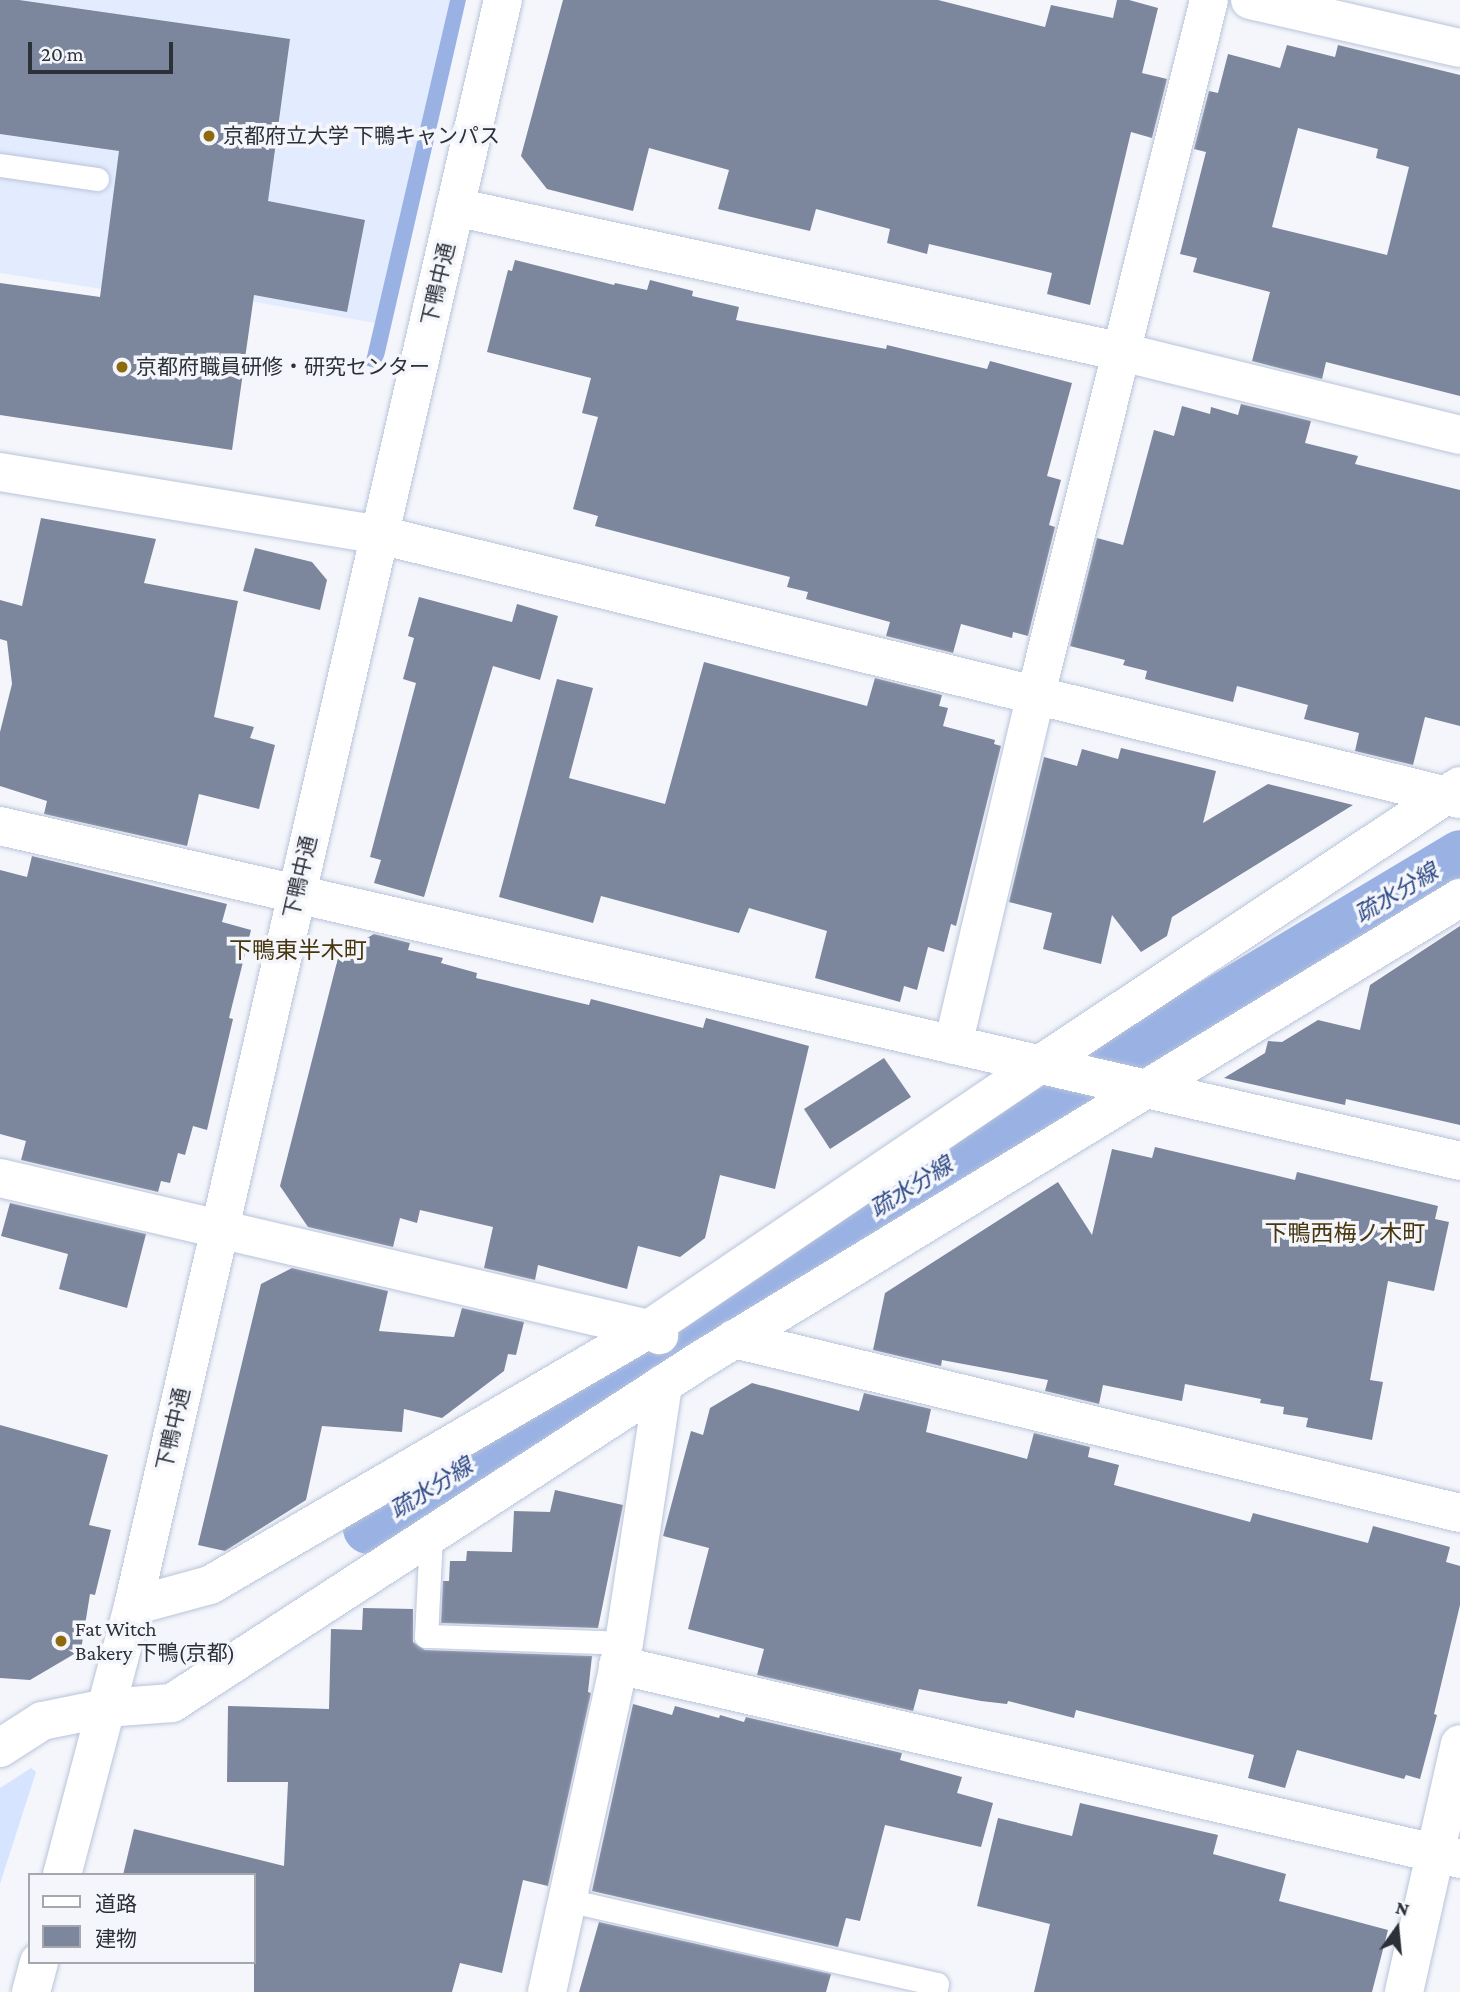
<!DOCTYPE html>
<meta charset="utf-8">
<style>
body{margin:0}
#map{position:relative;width:1460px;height:1992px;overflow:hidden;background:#f4f6fb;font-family:"Crimson Pro","Noto Sans JP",serif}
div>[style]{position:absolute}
.built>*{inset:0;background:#e3ecfe}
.green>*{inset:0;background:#d6e4ff}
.water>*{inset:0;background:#9ab2e3}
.canal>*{height:51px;margin:-25.5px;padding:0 25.5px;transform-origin:25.5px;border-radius:25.5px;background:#9ab2e3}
.building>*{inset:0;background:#7c869c}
.roads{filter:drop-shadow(0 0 2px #b9c4db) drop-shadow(0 0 2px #b9c4db)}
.service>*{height:23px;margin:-11.5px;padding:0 11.5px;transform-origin:11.5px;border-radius:11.5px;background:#fff}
.minor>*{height:38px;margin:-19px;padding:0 19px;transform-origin:19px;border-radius:19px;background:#fff}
.tertiary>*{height:38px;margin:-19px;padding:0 19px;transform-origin:19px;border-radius:19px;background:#fff}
.dots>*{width:19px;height:19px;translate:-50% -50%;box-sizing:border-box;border:4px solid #f4f6fb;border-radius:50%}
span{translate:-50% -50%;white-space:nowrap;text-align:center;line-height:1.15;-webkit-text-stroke:7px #f4f6fb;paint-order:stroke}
.poi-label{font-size:21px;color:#2c3039}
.left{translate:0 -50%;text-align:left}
.street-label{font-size:21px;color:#2c3039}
.water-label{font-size:23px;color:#2d4884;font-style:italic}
.neighbourhood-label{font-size:23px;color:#47360e}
.legend{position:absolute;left:28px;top:1873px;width:228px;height:91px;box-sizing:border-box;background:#f4f6fb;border:2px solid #a4a7ad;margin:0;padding:9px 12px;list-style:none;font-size:21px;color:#2c3039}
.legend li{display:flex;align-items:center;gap:14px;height:35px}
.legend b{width:35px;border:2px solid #a4a7ad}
.north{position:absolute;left:1362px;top:1894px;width:70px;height:70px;-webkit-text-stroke:5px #f4f6fb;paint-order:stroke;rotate:15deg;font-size:19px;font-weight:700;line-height:28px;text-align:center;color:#2c3039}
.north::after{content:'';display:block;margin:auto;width:24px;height:32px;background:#2c3039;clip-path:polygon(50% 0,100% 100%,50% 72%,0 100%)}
.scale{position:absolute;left:28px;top:42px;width:145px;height:32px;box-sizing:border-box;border:4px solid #2c3039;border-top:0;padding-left:9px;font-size:21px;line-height:24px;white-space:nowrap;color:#2c3039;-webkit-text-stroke:5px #f4f6fb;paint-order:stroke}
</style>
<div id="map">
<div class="built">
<i style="clip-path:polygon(0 0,450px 0,375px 323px,249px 301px,247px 312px,0 273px)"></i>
</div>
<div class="green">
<i style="clip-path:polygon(31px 1768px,36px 1772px,0 1884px,0 1788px)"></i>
</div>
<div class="water">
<i style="clip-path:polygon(450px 0,466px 0,381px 370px,365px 365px)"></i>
</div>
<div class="canal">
<i style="left:368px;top:1528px;width:746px;rotate:-32.14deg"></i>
<i style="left:1000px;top:1131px;width:536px;rotate:-30.96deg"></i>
</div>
<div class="building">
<i style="clip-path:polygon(0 0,19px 0,290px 39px,268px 201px,365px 220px,347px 312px,254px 295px,232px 450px,0 415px,0 283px,100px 297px,119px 151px,0 134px)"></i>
<i style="clip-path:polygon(563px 0,938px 0,1045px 27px,1051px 5px,1113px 18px,1117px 0,1129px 0,1158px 8px,1142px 73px,1167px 79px,1152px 138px,1131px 132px,1090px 305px,1047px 294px,1052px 273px,929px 244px,927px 254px,887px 243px,890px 229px,816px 209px,810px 231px,718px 209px,729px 170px,649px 148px,633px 211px,547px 189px,521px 156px)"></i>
<i style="clip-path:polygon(evenodd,1287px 45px,1335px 57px,1338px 45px,1460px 75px,1460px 396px,1326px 362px,1322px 379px,1252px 361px,1270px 292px,1193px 272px,1197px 258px,1180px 254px,1206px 152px,1194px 149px,1209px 91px,1218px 93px,1228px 54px,1280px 68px,1287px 45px,1298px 128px,1378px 149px,1376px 158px,1409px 167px,1387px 255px,1272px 227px,1298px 128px)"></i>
<i style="clip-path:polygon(515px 260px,614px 285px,615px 283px,647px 290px,650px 280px,693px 291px,692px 296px,739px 307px,736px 320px,886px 349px,887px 345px,987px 369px,990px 361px,1072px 383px,1047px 476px,1061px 480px,1049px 525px,1055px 527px,1028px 636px,1013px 632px,1012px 638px,961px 624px,953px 653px,886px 636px,890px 622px,806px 599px,808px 592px,787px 587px,790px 577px,595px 526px,598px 516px,573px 509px,598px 417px,582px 413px,591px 378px,487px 352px,508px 270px,512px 271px)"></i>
<i style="clip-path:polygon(1241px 404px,1311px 421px,1305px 443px,1358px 456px,1355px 464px,1460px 490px,1460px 726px,1425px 717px,1413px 765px,1355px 751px,1359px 733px,1304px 719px,1308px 705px,1237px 686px,1233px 702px,1145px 679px,1147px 671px,1123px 665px,1125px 660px,1070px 646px,1097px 538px,1123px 545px,1154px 430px,1174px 436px,1182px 406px,1210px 414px,1211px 407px,1238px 415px)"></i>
<i style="clip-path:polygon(41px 518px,156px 539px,144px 583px,238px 601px,214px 717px,254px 727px,250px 738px,275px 745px,259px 809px,199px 794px,187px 846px,44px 814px,47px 801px,0 786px,0 732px,12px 684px,7px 641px,0 639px,0 600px,22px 606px)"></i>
<i style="clip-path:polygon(255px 548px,312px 562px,327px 580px,320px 610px,243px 591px)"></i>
<i style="clip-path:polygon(419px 597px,512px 622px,517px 604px,558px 616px,540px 680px,493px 666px,424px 897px,374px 883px,381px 860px,370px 857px,416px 683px,403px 679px,414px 638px,408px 636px)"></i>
<i style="clip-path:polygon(704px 662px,867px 706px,875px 678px,942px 695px,939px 706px,948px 708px,943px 726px,995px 740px,994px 744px,1001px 746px,956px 926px,951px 924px,944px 952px,928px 947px,917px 990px,904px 986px,900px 1002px,815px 978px,827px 931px,749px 908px,739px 933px,601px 896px,593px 923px,499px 897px,557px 679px,593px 688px,569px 778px,665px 804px)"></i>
<i style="clip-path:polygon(1121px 748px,1216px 771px,1203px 823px,1268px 784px,1353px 805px,1172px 917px,1167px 936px,1141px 952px,1112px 915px,1101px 964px,1043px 949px,1052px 913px,1009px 902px,1044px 757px,1077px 766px,1082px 749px,1118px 759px)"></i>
<i style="clip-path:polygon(32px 856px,227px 904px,222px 922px,251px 930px,229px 1018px,233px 1019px,207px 1130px,193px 1126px,185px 1155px,178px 1153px,170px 1183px,161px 1181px,158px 1192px,21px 1160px,26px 1141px,0 1134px,0 870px,27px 877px)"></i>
<i style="clip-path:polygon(1460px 926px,1460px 1125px,1346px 1099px,1345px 1105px,1224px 1078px,1265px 1053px,1268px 1041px,1282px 1042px,1318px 1020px,1360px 1030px,1370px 985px)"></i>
<i style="clip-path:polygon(374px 934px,410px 943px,408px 950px,443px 958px,441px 963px,477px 973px,476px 978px,589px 1005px,591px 999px,703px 1028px,706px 1018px,809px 1046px,775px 1189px,720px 1175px,705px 1238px,680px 1257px,638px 1246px,627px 1289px,538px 1265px,535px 1280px,484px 1268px,493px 1227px,420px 1210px,417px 1223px,400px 1218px,393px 1247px,308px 1227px,280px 1186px,339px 954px)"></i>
<i style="clip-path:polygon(884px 1058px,911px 1097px,830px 1149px,804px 1109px)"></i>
<i style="clip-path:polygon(1155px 1147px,1295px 1180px,1297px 1172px,1438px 1206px,1435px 1219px,1449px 1222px,1434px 1291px,1388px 1281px,1370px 1380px,1383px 1382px,1372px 1440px,1306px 1427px,1308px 1418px,1283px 1414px,1284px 1407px,1260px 1403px,1261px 1399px,1185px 1384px,1182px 1401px,1103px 1385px,1099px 1404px,1045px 1391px,1048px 1380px,942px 1360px,941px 1366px,873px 1350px,885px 1293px,1058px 1182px,1092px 1235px,1112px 1149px,1152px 1158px)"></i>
<i style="clip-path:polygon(10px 1203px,146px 1234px,127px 1308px,59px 1289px,68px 1254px,1px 1236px)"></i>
<i style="clip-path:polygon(292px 1268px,388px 1291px,379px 1331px,454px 1337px,462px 1308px,524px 1322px,516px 1355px,508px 1354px,504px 1371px,442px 1418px,404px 1409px,402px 1432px,322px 1426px,306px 1500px,225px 1551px,198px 1545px,261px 1284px)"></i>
<i style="clip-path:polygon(752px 1383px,859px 1411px,864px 1393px,931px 1409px,926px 1432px,1027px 1459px,1034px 1433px,1090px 1447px,1088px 1457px,1119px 1465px,1114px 1485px,1250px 1522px,1253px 1513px,1368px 1543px,1373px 1526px,1450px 1547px,1446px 1562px,1460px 1566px,1460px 1605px,1434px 1714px,1437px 1715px,1420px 1779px,1406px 1775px,1404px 1779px,1297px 1750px,1285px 1788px,1248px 1778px,1254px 1755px,1076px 1710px,1074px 1718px,1008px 1701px,1007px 1704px,981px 1701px,919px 1689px,913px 1711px,757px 1675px,764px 1649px,688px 1629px,709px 1548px,663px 1536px,691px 1431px,703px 1435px,710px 1408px)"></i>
<i style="clip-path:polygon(0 1425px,108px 1455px,89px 1525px,111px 1530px,95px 1595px,90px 1594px,81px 1650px,30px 1680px,0 1678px)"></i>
<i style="clip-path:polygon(555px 1490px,623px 1505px,598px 1628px,441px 1623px,443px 1581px,449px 1581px,450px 1561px,466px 1561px,467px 1551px,512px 1552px,514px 1511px,550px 1512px)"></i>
<i style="clip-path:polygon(363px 1608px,413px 1609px,413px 1642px,425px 1650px,592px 1656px,588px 1692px,591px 1693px,548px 1886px,523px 1880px,502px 1973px,460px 1963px,452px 1992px,254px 1992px,254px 1875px,123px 1875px,134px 1829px,284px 1866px,288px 1782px,227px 1782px,228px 1706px,329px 1709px,331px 1629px,362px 1630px)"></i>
<i style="clip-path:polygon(633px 1704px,672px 1715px,675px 1706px,719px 1718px,720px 1715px,744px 1722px,746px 1717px,902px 1753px,900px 1760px,962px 1777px,957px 1793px,993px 1803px,981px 1847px,885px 1825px,860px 1921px,846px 1918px,838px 1947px,592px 1891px)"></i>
<i style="clip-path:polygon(1080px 1803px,1218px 1835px,1213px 1854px,1286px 1874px,1279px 1901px,1388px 1930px,1372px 1992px,1034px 1992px,1050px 1924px,977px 1906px,998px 1818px,1072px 1836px)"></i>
<i style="clip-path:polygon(599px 1922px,831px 1974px,826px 1992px,579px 1992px)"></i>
</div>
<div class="roads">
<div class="service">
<i style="left:0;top:165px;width:98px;rotate:8.2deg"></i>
<i style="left:431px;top:1535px;width:101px;rotate:92.8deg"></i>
<i style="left:426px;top:1636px;width:198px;rotate:2deg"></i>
<i style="left:567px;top:1900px;width:379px;rotate:12.8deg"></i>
<i style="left:937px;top:1984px;width:8px;rotate:104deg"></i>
</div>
<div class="minor">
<i style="left:1250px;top:0;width:215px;rotate:12.9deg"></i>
<i style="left:455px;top:207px;width:683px;rotate:12.26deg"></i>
<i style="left:1122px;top:352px;width:348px;rotate:13.8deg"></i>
<i style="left:0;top:472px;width:385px;rotate:9.4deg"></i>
<i style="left:380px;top:535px;width:1112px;rotate:13.74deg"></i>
<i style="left:0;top:826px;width:1498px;rotate:12.92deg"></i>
<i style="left:953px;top:1045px;width:361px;rotate:-76.7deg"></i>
<i style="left:1036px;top:694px;width:715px;rotate:-76deg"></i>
<i style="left:0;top:1178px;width:666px;rotate:13.1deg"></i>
<i style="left:649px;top:1329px;width:12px;rotate:31deg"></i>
<i style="left:734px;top:1339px;width:747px;rotate:13.48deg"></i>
<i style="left:133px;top:1606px;width:80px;rotate:-15.3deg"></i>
<i style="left:210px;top:1585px;width:508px;rotate:-30.25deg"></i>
<i style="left:649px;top:1329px;width:471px;rotate:-34.1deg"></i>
<i style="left:1039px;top:1065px;width:505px;rotate:-33.53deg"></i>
<i style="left:618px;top:1665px;width:864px;rotate:12.97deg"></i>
<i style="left:0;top:1748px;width:50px;rotate:-32.7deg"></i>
<i style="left:42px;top:1721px;width:65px;rotate:-11.5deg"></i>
<i style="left:106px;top:1708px;width:66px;rotate:-4.3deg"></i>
<i style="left:172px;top:1703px;width:628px;rotate:-32.98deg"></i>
<i style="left:699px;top:1361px;width:891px;rotate:-31.32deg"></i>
<i style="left:547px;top:1992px;width:357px;rotate:-77.6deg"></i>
<i style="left:624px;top:1643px;width:262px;rotate:-81.4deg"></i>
<i style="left:1404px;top:1992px;width:254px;rotate:-77.3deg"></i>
</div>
<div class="tertiary">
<i style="left:62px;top:1875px;width:278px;rotate:-75.2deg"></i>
<i style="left:133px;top:1606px;width:1648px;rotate:-77.03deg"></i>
<i style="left:31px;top:1992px;width:31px;rotate:-75deg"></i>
</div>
</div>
<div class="dots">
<i style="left:209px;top:136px;background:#8d6a0c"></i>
<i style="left:122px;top:367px;background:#8d6a0c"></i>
<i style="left:61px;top:1641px;background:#8d6a0c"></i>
</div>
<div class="poi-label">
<span class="left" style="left:223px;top:136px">京都府立大学 下鴨キャンパス</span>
<span class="left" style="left:136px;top:367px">京都府職員研修・研究センター</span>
<span class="left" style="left:75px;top:1641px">Fat Witch<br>Bakery 下鴨(京都)</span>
</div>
<div class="street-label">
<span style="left:438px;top:284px;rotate:-77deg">下鴨中通</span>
<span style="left:300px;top:877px;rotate:-77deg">下鴨中通</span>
<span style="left:173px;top:1429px;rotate:-77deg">下鴨中通</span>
</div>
<div class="water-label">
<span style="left:1396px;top:893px;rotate:-31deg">疏水分線</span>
<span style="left:911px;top:1187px;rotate:-32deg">疏水分線</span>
<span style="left:431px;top:1488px;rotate:-32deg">疏水分線</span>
</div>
<div class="neighbourhood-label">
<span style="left:298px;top:950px">下鴨東半木町</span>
<span style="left:1345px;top:1233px">下鴨西梅ノ木町</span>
</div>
<ul class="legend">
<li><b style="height:9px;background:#fff"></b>道路</li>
<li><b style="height:19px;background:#7c869c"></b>建物</li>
</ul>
<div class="north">N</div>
<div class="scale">20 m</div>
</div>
